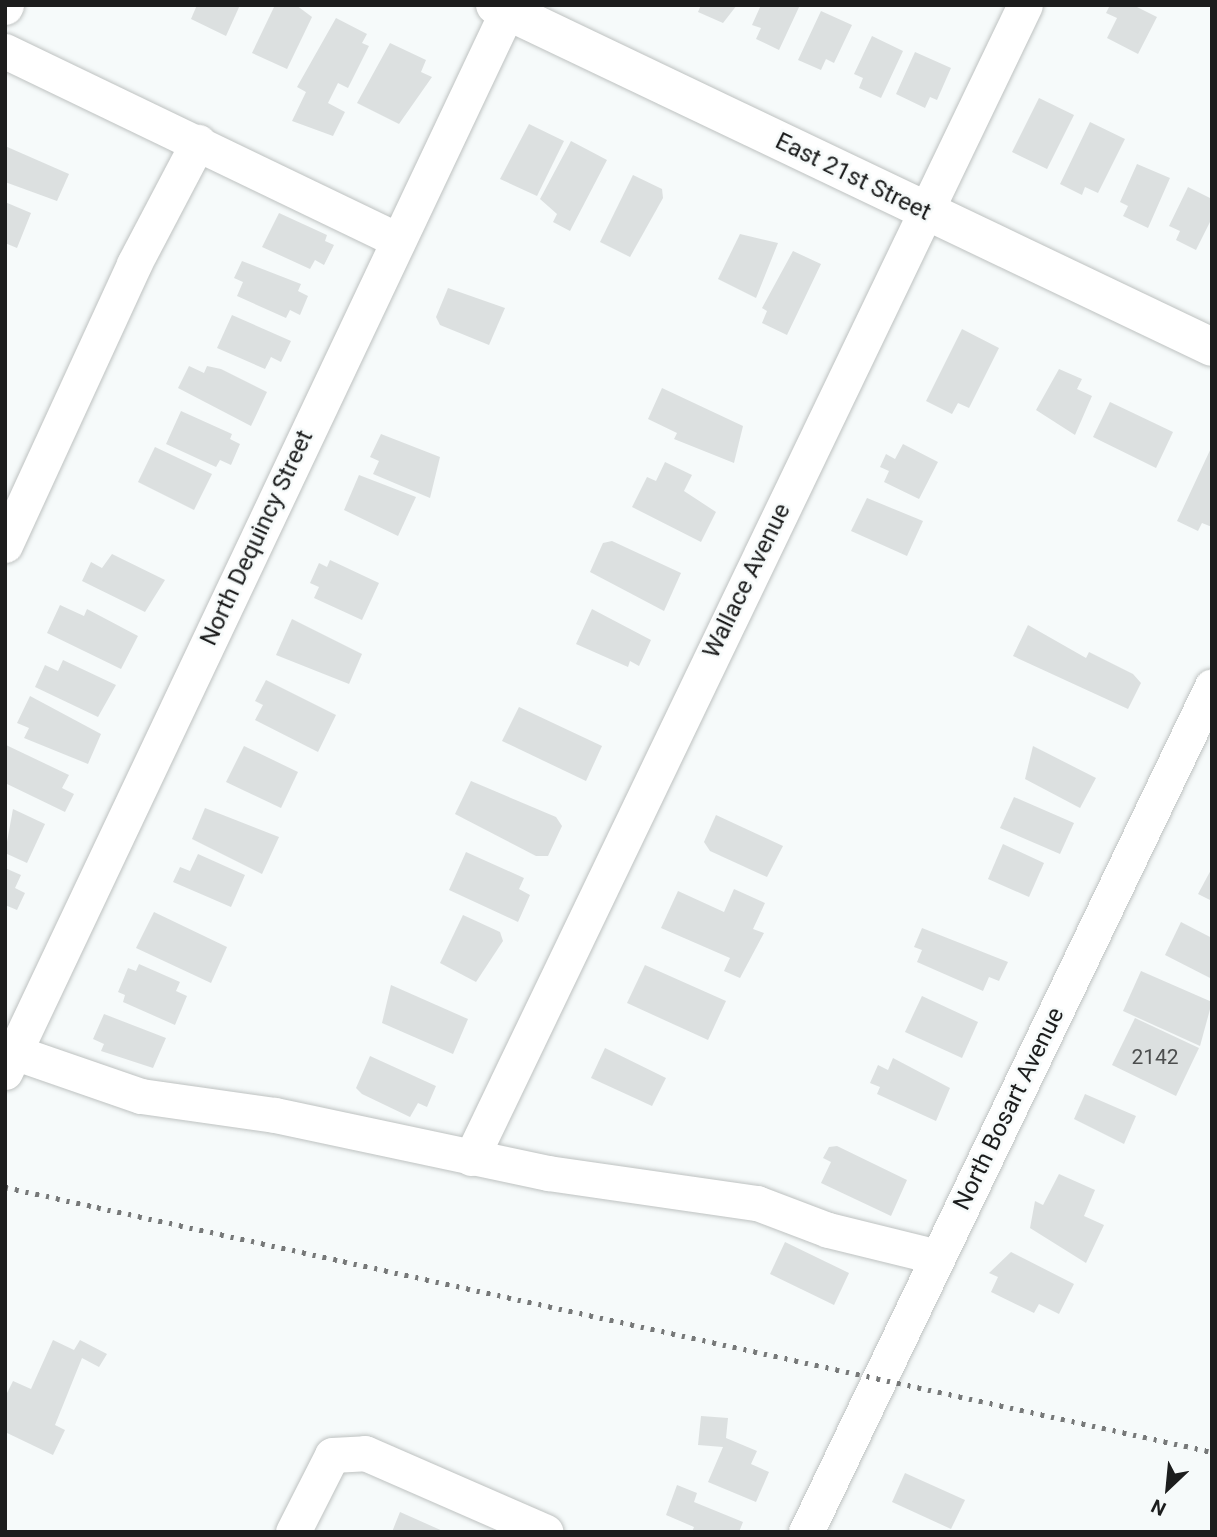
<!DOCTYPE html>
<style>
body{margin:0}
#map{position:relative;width:1217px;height:1537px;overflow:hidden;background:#f6fafa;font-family:Roboto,sans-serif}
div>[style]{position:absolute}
.building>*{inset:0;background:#dce0e0}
.roads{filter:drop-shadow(0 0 2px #bec2c1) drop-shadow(0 0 2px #bec2c1)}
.minor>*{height:35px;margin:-17.5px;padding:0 17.5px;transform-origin:17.5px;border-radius:17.5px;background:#fff}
.major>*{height:38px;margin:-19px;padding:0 19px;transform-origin:19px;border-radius:19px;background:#fff}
.rail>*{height:5px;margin-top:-2.5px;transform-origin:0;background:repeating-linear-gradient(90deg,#767878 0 3.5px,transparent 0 10.5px)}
span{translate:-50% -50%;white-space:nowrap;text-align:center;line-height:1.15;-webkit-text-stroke:5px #f6fafa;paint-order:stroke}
.number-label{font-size:21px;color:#4c4e4e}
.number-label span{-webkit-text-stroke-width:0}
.street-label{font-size:24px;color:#1c1d1d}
.frame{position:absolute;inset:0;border:7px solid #1c1d1d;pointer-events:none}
.north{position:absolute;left:1133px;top:1453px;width:70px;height:70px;-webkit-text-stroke:5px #f6fafa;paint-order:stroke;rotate:206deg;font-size:19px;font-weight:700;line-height:28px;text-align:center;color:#1c1d1d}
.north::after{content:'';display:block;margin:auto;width:24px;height:32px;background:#1c1d1d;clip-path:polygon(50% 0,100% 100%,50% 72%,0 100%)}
</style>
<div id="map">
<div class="building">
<i style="clip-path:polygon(197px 5px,240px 5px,226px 36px,191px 19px)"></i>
<i style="clip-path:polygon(275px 5px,296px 5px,312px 17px,287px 69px,252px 53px)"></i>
<i style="clip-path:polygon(701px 5px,737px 5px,723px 23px,698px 12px)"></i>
<i style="clip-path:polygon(761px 5px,800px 5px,779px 50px,756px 39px,761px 28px,752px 25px)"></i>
<i style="clip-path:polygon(1110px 5px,1133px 5px,1157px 17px,1138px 54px,1107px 38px,1117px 18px,1106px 13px)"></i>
<i style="clip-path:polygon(821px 11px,852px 25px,834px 63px,826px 59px,821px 70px,798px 60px)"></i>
<i style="clip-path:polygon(336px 18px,367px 34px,362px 43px,369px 46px,348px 88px,338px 83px,328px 103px,345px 112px,333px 136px,292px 121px,306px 92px,297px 87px)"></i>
<i style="clip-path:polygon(872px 36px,903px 51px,881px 98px,859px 88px,863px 78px,854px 74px)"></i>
<i style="clip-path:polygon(390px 43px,426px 60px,421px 72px,432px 77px,399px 124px,357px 103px)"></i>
<i style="clip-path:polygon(915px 52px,951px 68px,937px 100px,930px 97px,925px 108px,896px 94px)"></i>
<i style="clip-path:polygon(1039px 98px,1074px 115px,1047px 169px,1012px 152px)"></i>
<i style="clip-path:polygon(1090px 122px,1125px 139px,1098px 193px,1085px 187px,1082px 195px,1060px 184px)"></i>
<i style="clip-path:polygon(529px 124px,564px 141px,537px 196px,500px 179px)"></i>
<i style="clip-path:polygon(571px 141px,607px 160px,570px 231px,553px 222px,557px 214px,540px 199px)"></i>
<i style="clip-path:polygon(5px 146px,69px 174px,57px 201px,5px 182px)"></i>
<i style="clip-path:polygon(1137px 164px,1170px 178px,1148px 228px,1123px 216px,1128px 206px,1120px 202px)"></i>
<i style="clip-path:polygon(633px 175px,662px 189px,663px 198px,630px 257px,600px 242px)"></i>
<i style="clip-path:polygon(1188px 187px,1212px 199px,1212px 218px,1196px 250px,1176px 240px,1180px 231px,1169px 226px)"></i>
<i style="clip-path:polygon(5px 202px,31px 213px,17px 248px,5px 243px)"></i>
<i style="clip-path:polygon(279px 213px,327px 235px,325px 241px,334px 245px,324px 265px,315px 260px,310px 269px,262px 247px)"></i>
<i style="clip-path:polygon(740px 234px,778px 243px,756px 298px,718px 279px)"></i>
<i style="clip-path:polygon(793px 251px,821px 264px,787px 335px,762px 323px,767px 311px,762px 308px)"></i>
<i style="clip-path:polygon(242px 261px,301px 284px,298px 291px,308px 296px,300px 315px,290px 310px,286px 318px,237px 296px,243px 282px,234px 278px)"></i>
<i style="clip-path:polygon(448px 288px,505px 308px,489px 345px,440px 325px,436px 317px)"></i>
<i style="clip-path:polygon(232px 315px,291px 341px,281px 362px,271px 357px,265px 369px,217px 348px)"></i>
<i style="clip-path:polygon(962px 329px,999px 348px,969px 408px,958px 403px,952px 414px,926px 401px)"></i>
<i style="clip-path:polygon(189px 366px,204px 373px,207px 366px,221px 369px,267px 392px,251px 426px,178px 388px)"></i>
<i style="clip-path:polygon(1059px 369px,1082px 379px,1077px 389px,1092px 396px,1075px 435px,1036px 410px)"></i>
<i style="clip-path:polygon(662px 388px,743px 426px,734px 463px,674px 439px,677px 433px,648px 419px)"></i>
<i style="clip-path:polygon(1110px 402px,1173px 432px,1156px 468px,1093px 437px)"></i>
<i style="clip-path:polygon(181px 411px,232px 434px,230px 439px,240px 444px,231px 465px,220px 460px,216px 467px,166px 444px)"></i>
<i style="clip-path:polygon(381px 434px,440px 457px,430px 498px,373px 474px,379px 461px,370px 457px)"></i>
<i style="clip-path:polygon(903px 444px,938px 462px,919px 499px,884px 482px,889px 471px,880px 467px,886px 454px,895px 459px)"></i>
<i style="clip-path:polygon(1212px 446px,1212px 527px,1202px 523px,1198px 531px,1177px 521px)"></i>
<i style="clip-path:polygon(155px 447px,212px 474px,194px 510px,138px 482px)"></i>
<i style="clip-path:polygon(665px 462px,692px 475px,684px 491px,716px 512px,701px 542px,632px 507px,647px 477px,656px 481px)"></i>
<i style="clip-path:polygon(359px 475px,416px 497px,398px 536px,344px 510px)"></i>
<i style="clip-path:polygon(867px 498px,923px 521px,907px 556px,851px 531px)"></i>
<i style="clip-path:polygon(612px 541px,681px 573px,664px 611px,590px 572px,603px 543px)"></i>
<i style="clip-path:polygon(112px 554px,165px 580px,145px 612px,82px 581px,91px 562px,102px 568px)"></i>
<i style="clip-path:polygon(330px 560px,379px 583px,362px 620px,314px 598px,319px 587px,310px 583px,319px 563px,327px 567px)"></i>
<i style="clip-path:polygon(60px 605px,84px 616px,87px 609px,138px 636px,121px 669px,47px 633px)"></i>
<i style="clip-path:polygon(592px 609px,651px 640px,639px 666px,630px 661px,628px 667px,576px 644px)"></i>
<i style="clip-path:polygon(292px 619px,362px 654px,349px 684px,276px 655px)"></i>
<i style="clip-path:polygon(1028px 625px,1086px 658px,1089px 652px,1133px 674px,1141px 683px,1128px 709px,1013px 656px)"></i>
<i style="clip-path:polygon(63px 660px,116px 685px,98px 717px,35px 687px,45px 665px,58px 671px)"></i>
<i style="clip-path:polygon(266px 680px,336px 715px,318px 752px,255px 720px,263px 705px,255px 701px)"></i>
<i style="clip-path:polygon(30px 696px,101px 734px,88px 764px,24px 738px,29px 728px,17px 723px)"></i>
<i style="clip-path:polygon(519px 707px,602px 746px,586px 781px,502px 741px)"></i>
<i style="clip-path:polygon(6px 745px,69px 775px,62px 788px,74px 794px,65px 812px,5px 783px)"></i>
<i style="clip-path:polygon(244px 746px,298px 772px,281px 808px,226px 782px)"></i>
<i style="clip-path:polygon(1033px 746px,1096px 778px,1080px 808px,1025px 779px)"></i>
<i style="clip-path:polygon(471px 781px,556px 817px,562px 826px,548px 856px,536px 856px,455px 814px)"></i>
<i style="clip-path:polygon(1014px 797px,1074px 823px,1060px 854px,1000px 828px)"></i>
<i style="clip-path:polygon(205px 808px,279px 837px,262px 874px,192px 839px)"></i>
<i style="clip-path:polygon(13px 809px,45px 824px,27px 863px,5px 853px)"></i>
<i style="clip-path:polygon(716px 815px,783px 846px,767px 877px,710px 851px,704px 842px)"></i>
<i style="clip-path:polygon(1003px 844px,1044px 863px,1029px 897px,988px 879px)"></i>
<i style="clip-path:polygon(466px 852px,524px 878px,519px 889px,530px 895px,518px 922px,449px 890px)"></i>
<i style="clip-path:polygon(198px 854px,245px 875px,231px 907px,173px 882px,180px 867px,190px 871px)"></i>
<i style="clip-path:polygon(5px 868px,21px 875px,15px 888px,25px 893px,17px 910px,5px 905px)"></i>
<i style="clip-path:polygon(1212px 868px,1212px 901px,1198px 894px)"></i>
<i style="clip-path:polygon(734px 889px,765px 903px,753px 929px,764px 933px,740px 978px,724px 971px,730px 958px,661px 928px,678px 891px,724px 912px)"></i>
<i style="clip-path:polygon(154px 912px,227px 947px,211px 983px,136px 948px)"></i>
<i style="clip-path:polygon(463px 915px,500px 932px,503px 941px,476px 982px,440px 963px)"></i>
<i style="clip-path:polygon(1181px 922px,1212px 938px,1212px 979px,1165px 955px)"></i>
<i style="clip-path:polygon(922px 928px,1008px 962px,999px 981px,989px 977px,983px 991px,917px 962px,922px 950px,914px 947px)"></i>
<i style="clip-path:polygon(139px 964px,180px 982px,176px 991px,187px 996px,175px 1025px,123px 1002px,125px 995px,118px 992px,128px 968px,136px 971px)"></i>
<i style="clip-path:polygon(645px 965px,726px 1001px,708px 1040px,627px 1003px)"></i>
<i style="clip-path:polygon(1141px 971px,1212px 1002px,1200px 1046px,1123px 1011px)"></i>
<i style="clip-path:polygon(391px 985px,468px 1019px,453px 1054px,382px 1023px)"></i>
<i style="clip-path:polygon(922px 996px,978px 1022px,962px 1058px,905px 1032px)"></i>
<i style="clip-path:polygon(104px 1014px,166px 1038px,153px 1068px,101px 1051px,104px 1044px,93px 1039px)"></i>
<i style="clip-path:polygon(1135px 1018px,1199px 1048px,1176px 1096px,1112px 1065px)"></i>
<i style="clip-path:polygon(605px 1048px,666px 1078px,652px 1106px,591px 1078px)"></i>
<i style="clip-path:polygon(370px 1056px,436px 1086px,427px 1107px,418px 1103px,410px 1117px,362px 1094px,356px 1088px)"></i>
<i style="clip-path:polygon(893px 1058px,950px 1088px,936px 1121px,877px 1094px,880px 1087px,870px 1083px,878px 1065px,888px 1070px)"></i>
<i style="clip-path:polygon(1085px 1094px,1136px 1116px,1124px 1144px,1074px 1119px)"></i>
<i style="clip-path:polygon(837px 1146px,907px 1180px,891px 1216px,821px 1183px,831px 1162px,823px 1158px,829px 1147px)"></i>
<i style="clip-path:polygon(1059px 1174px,1095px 1190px,1084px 1216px,1104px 1225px,1086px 1263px,1030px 1228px,1035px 1201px,1043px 1205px)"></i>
<i style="clip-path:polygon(785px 1242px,849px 1273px,834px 1305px,770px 1274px)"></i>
<i style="clip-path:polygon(1011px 1252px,1074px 1284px,1059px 1314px,1039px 1304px,1034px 1313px,991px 1292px,998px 1277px,989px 1273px)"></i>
<i style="clip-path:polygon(53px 1340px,74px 1350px,80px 1340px,107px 1354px,99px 1367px,82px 1358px,55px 1425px,65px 1430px,53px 1455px,5px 1432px,5px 1397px,13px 1381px,31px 1389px)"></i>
<i style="clip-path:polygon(701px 1416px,728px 1418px,726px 1438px,757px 1451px,751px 1464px,769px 1472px,756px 1502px,708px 1482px,723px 1447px,698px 1445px)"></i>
<i style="clip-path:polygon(905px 1473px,965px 1500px,951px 1529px,892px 1502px)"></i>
<i style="clip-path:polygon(677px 1485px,697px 1493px,694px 1502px,743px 1522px,739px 1532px,692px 1532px,694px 1527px,666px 1515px)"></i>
<i style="clip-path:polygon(400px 1512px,445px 1532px,392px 1532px)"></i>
</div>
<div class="roads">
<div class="minor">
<i style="left:5px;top:7px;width:2px;rotate:-63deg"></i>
<i style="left:5px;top:51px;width:436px;rotate:25.7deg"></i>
<i style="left:5px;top:545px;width:309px;rotate:-65.3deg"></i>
<i style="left:134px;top:264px;width:138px;rotate:-62.3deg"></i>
<i style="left:5px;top:1049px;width:144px;rotate:19.1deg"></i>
<i style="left:141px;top:1096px;width:135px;rotate:8.1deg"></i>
<i style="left:275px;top:1115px;width:279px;rotate:12deg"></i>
<i style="left:548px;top:1173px;width:211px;rotate:8.2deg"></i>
<i style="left:757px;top:1203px;width:76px;rotate:20.8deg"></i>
<i style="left:828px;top:1230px;width:113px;rotate:13.8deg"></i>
<i style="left:5px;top:1072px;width:1180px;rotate:-64.67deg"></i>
<i style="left:471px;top:1158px;width:1279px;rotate:-64.34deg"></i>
<i style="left:293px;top:1532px;width:86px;rotate:-63.1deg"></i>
<i style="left:332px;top:1455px;width:33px;rotate:-3deg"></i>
<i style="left:365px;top:1453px;width:197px;rotate:23.6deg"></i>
<i style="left:806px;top:1532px;width:938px;rotate:-64.36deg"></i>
</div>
<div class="major">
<i style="left:495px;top:5px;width:794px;rotate:25.5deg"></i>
</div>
</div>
<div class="rail">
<i style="left:5px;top:1187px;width:1236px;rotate:12.38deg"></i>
</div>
<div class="number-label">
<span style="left:1155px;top:1057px">2142</span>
</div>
<div class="street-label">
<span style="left:853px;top:177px;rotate:26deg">East 21st Street</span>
<span style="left:257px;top:538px;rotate:-65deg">North Dequincy Street</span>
<span style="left:747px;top:581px;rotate:-64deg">Wallace Avenue</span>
<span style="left:1009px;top:1109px;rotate:-64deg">North Bosart Avenue</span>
</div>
<div class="frame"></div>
<div class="north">N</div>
</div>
